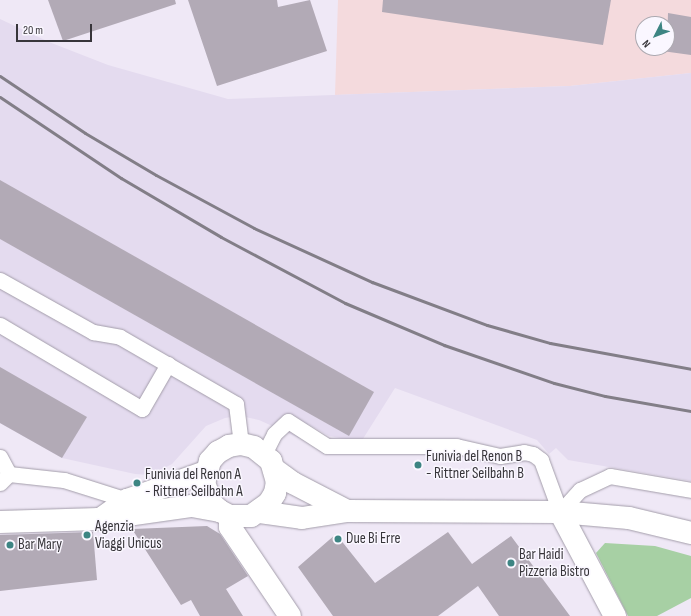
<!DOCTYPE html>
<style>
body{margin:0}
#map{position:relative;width:691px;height:616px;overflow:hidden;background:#efe8f6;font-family:"Sofia Sans Condensed",sans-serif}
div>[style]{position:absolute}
.commercial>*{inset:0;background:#f4dadd}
.built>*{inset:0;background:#e4dbef}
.green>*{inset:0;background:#a7d0a4}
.building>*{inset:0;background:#b2aab6}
.roads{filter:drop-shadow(0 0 1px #a39daa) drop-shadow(0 0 1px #a39daa)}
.service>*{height:15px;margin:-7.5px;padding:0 7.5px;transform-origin:7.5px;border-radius:7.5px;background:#fff}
.minor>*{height:22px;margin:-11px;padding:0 11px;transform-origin:11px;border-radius:11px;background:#fff}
.tertiary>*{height:22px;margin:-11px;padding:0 11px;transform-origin:11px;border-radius:11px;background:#fff}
.rail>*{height:3px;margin:-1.5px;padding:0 1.5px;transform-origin:1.5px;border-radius:1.5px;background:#827e87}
.dots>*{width:11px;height:11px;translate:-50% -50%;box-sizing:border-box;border:2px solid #faf7ff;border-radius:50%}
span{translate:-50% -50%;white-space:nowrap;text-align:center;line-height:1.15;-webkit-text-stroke:3px #faf7ff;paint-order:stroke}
.poi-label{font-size:15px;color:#37353a}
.left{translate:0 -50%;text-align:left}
.north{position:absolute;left:635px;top:16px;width:40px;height:40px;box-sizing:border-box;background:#faf7ff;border:1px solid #aca9b0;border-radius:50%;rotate:228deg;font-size:11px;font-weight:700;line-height:16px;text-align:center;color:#37353a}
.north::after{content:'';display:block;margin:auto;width:14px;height:18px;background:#3d8583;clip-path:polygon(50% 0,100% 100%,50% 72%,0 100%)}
.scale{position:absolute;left:16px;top:24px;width:76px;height:18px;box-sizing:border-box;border:2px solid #37353a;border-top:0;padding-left:5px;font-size:12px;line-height:14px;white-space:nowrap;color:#37353a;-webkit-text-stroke:3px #faf7ff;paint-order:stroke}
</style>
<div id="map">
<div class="commercial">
<i style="clip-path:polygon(evenodd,338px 0,691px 0,691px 73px,570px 86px,335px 95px,338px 0,643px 24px,667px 24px,667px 48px,643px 48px,643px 24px)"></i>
</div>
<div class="built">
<i style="clip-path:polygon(0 19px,49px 42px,108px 65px,228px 99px,570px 86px,691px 73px,691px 481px,568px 460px,556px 448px,549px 454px,537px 440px,395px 388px,361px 442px,329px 436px,308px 424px,299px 438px,259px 420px,240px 416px,225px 418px,206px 426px,172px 464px,151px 475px,135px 474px,62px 458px,0 423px)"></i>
</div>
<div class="green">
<i style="clip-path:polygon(605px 543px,655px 546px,691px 556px,691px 598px,657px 616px,628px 616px,596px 553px)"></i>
</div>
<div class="building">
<i style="clip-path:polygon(48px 0,175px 0,176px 4px,63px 41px)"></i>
<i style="clip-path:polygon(188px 0,277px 0,278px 7px,310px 0,327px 51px,217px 86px)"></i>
<i style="clip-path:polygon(383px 0,611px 0,603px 45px,382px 12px)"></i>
<i style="clip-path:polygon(668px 13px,691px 17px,691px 55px,662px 51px,663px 48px,667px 48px)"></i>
<i style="clip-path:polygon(0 180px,374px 392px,349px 436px,0 239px)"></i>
<i style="clip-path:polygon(0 367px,87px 417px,62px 458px,0 423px)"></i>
<i style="clip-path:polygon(207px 526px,220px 534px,248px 576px,226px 589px,243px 616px,200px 616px,191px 600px,181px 605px,132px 529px)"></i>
<i style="clip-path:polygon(93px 532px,97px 580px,0 591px,0 535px)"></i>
<i style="clip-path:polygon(448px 532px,472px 564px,511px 536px,570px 616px,499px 616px,478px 586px,438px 616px,333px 616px,298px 567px,336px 534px,375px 583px)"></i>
</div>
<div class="roads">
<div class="service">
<i style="left:0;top:280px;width:107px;rotate:29.2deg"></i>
<i style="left:93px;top:332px;width:27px;rotate:10deg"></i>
<i style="left:120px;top:337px;width:134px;rotate:30deg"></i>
<i style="left:236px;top:404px;width:40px;rotate:82.9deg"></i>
<i style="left:0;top:325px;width:165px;rotate:30.6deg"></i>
<i style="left:142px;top:409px;width:52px;rotate:-60deg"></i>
<i style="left:264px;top:454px;width:22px;rotate:-63deg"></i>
<i style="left:274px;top:434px;width:19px;rotate:-43deg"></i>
<i style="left:288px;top:421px;width:46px;rotate:32.7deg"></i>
<i style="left:327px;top:446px;width:129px"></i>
<i style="left:456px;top:446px;width:45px;rotate:12.8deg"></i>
<i style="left:500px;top:456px;width:24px;rotate:-9deg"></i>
<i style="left:524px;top:452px;width:9px;rotate:13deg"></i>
<i style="left:533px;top:454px;width:10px;rotate:37deg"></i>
<i style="left:541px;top:460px;width:55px;rotate:69.9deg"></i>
<i style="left:560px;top:512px;width:30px;rotate:-48deg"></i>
<i style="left:580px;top:490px;width:33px;rotate:-25deg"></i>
<i style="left:610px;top:476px;width:82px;rotate:9.8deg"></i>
<i style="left:0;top:457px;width:19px;rotate:62deg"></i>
<i style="left:0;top:483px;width:13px;rotate:-45deg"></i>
<i style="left:9px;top:474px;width:55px;rotate:6.2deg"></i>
<i style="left:64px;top:480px;width:66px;rotate:17.6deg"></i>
</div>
<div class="minor">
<i style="left:560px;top:512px;width:118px;rotate:62.1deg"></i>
<i style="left:230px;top:516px;width:11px;rotate:90deg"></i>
<i style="left:230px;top:527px;width:107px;rotate:56deg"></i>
</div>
<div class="tertiary">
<i style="left:275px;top:470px;width:22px;rotate:36deg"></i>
<i style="left:293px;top:483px;width:61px;rotate:27.4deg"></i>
<i style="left:260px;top:512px;width:42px;rotate:8.1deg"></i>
<i style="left:302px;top:518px;width:46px;rotate:-8.8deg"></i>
<i style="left:347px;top:511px;width:213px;rotate:0.3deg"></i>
<i style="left:560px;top:512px;width:69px;rotate:5deg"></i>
<i style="left:629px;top:518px;width:64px;rotate:13.6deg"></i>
<i style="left:102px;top:518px;width:31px;rotate:-36deg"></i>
<i style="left:127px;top:500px;width:83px;rotate:-19.7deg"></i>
<i style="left:0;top:522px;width:99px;rotate:-1.7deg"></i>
<i style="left:99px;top:519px;width:94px;rotate:-8deg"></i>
<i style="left:192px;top:506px;width:28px;rotate:10deg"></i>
<i style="left:220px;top:511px;width:11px;rotate:27deg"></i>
<i style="left:230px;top:516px;width:21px"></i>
<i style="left:251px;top:516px;width:22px;rotate:-36deg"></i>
<i style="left:269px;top:503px;width:12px;rotate:-59deg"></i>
<i style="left:275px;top:493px;width:11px;rotate:-80deg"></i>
<i style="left:277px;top:482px;width:22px;rotate:-106deg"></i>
<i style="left:271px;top:461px;width:22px;rotate:-141deg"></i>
<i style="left:254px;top:447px;width:13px;rotate:-167deg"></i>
<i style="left:241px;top:444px;width:12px;rotate:171deg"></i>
<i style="left:229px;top:446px;width:13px;rotate:151deg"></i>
<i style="left:218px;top:452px;width:12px;rotate:132deg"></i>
<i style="left:210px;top:461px;width:23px;rotate:105deg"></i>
<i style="left:204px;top:483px;width:22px;rotate:69deg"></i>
<i style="left:212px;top:504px;width:11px;rotate:41deg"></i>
</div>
</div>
<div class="rail">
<i style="left:0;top:76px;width:102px;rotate:33.8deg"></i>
<i style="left:85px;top:133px;width:82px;rotate:30.6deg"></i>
<i style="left:156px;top:175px;width:111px;rotate:28.4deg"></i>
<i style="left:254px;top:228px;width:130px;rotate:24.6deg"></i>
<i style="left:372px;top:282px;width:123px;rotate:20.5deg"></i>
<i style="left:487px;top:325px;width:66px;rotate:15.9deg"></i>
<i style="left:550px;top:343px;width:143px;rotate:10.4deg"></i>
<i style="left:0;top:97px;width:146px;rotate:33.8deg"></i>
<i style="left:121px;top:178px;width:116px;rotate:30.5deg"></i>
<i style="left:221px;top:237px;width:140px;rotate:28deg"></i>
<i style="left:345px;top:303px;width:108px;rotate:23deg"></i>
<i style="left:444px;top:345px;width:116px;rotate:19.1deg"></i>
<i style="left:554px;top:383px;width:53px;rotate:14.3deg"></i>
<i style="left:605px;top:396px;width:87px;rotate:9.9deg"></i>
</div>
<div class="dots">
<i style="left:418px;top:465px;background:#3d8583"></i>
<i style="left:137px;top:483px;background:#3d8583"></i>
<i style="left:87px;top:535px;background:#3d8583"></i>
<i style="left:338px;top:539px;background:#3d8583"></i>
<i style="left:10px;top:545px;background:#3d8583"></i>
<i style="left:511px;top:563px;background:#3d8583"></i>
</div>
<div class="poi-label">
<span class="left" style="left:426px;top:465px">Funivia del Renon B<br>- Rittner Seilbahn B</span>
<span class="left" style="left:145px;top:483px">Funivia del Renon A<br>- Rittner Seilbahn A</span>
<span class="left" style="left:95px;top:535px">Agenzia<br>Viaggi Unicus</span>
<span class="left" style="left:346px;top:539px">Due Bi Erre</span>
<span class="left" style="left:18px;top:545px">Bar Mary</span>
<span class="left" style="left:519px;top:563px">Bar Haidi<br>Pizzeria Bistro</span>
</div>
<div class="north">N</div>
<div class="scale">20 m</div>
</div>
